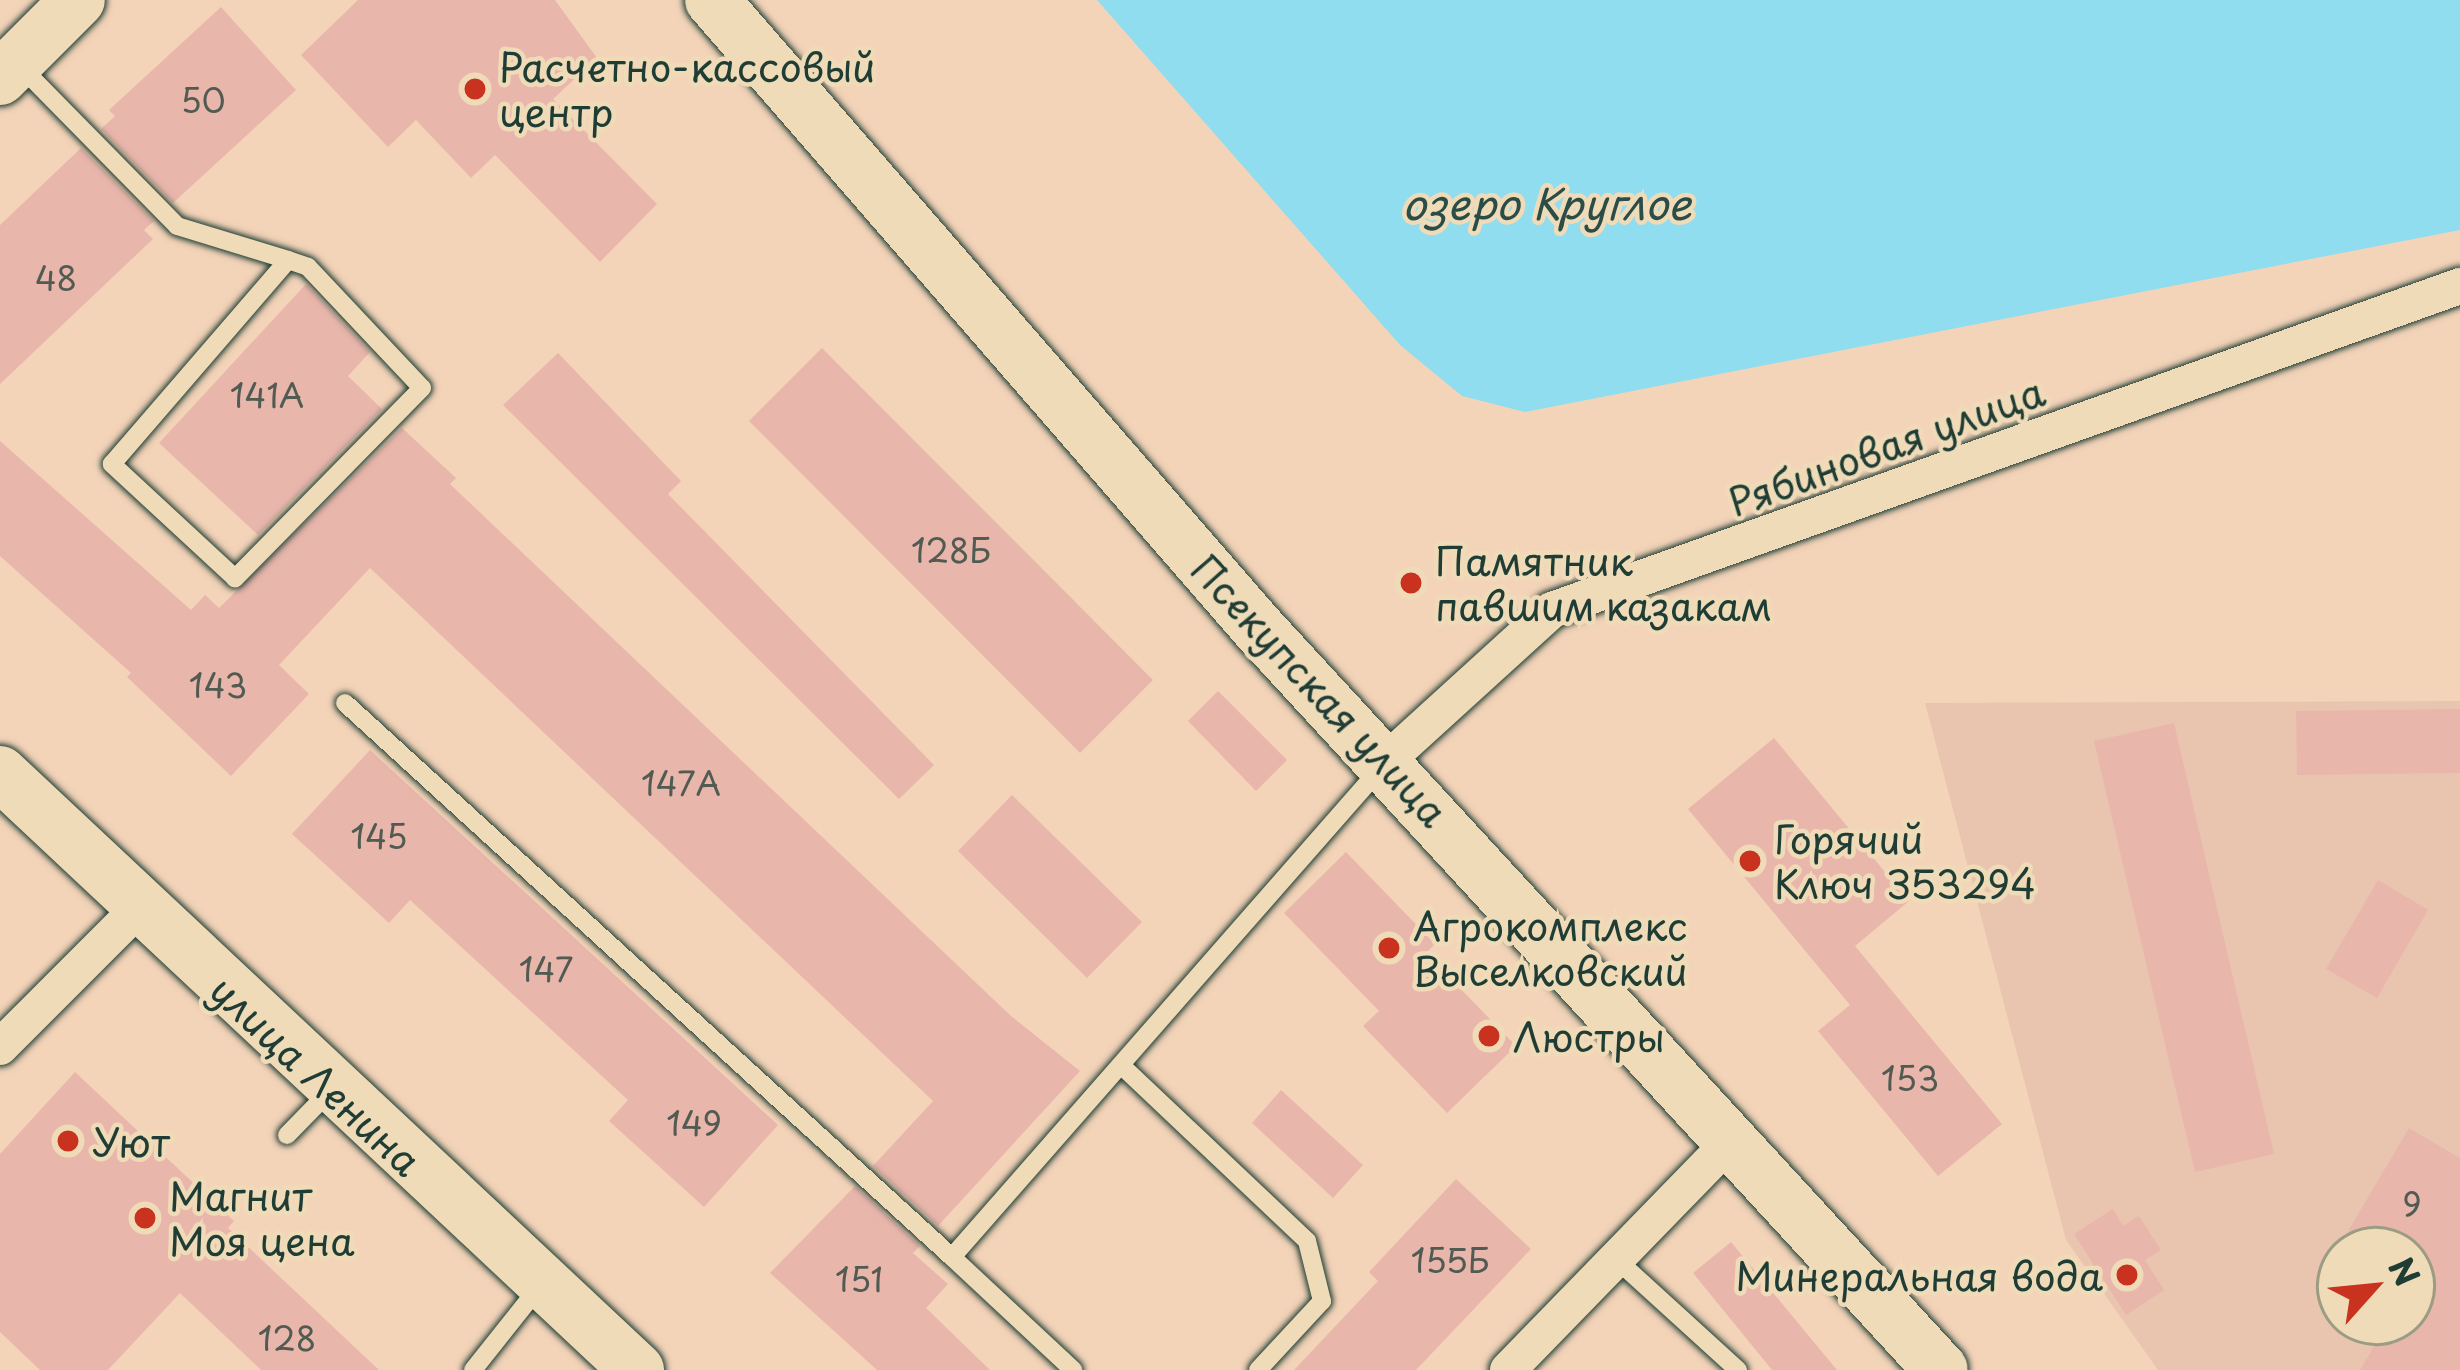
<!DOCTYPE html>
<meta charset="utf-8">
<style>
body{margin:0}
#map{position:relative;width:2460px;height:1370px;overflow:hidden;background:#f4d4b9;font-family:"Playpen Sans",sans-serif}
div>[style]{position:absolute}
.built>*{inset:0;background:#e9c5b0}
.water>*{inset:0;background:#8fddee}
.building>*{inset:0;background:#e9b6ac}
.roads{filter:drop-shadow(0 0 3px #1f3d34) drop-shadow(0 0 3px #1f3d34)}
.lane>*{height:18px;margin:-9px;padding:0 9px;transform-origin:9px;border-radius:9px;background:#f0dbb9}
.street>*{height:36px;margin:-18px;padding:0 18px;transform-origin:18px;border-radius:18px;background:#f0dbb9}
.secondary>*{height:54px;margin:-27px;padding:0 27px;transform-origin:27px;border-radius:27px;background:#f0dbb9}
.dots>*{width:33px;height:33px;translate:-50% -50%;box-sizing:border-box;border:6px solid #f0dbb9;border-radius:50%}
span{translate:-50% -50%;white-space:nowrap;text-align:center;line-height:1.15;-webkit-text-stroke:9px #f0dbb9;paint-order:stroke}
.number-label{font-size:33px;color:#525b52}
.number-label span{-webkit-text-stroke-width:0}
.poi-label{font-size:39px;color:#1f3d34}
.left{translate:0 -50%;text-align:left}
.right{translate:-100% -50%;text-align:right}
.street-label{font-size:39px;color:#1f3d34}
.water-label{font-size:42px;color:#2a4d47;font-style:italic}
.north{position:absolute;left:2316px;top:1226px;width:120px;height:120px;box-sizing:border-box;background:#f0dbb9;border:3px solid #9c9c84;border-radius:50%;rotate:63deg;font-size:33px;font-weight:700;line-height:48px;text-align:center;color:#1f3d34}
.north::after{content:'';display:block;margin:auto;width:42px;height:54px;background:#c8321e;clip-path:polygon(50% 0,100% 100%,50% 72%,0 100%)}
</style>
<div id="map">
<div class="built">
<i style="clip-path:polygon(evenodd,2460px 701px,2460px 1370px,2158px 1370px,2066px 1240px,1925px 703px,2460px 701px,2340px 1250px,2412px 1250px,2412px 1322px,2340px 1322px,2340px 1250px)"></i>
</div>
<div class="water">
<i style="clip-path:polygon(1097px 0,2460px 0,2460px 230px,1525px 412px,1462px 396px,1400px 345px)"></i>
</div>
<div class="building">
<i style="clip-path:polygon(358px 0,555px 0,597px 58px,553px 99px,657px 204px,600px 262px,495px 155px,471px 178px,416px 120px,388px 147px,301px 55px)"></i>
<i style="clip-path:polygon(221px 7px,296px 90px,173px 203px,101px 129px,115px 116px,109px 110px)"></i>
<i style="clip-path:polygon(81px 148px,154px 221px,144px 230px,153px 239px,0 384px,0 225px)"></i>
<i style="clip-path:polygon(306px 284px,370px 352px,348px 376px,382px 409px,258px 535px,159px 443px)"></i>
<i style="clip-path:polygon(822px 348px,1153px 680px,1080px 753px,749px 421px)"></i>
<i style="clip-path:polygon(558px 353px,681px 481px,668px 494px,934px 765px,899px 799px,503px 405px)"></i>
<i style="clip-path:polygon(402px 428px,456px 478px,450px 484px,1011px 1016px,1080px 1071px,938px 1226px,873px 1166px,933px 1101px,370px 568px,279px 665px,309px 694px,231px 776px,127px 677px,131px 673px,0 556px,0 441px,191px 610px,205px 595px,219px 608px)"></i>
<i style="clip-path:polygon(1218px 691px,1287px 760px,1256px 791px,1188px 721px)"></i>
<i style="clip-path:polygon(2460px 709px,2460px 773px,2297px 775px,2296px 711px)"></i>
<i style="clip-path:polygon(2174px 723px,2274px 1154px,2195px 1172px,2094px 741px)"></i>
<i style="clip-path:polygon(1774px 738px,1909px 901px,1855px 946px,2002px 1124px,1938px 1176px,1818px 1031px,1850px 1005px,1688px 809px)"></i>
<i style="clip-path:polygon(370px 750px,778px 1125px,704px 1207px,609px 1121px,628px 1100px,410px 900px,389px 923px,292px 834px)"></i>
<i style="clip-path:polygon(1012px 795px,1142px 922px,1087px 978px,958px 851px)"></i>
<i style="clip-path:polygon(1346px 852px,1435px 944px,1426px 953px,1516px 1046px,1447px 1113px,1363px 1026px,1379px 1011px,1284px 913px)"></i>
<i style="clip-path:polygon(2378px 880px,2428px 910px,2377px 998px,2326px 969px)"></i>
<i style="clip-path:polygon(75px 1072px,234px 1221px,228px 1228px,379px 1370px,261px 1370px,180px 1293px,108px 1370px,40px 1370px,0 1332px,0 1154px)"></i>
<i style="clip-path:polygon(1281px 1090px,1363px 1165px,1333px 1198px,1252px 1123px)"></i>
<i style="clip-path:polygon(2409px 1128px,2460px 1158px,2460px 1370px,2360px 1370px,2388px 1322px,2412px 1322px,2412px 1250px,2337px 1250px)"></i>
<i style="clip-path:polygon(1456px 1179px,1531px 1249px,1416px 1370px,1294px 1370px,1378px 1281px,1369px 1272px)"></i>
<i style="clip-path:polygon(855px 1186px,920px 1246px,913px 1253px,948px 1284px,926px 1308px,990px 1370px,877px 1370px,770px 1273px)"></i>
<i style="clip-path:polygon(2113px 1209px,2123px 1226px,2139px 1216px,2161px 1250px,2145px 1260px,2164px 1290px,2126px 1315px,2074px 1234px)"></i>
<i style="clip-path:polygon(1731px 1242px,1837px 1370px,1772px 1370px,1693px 1273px)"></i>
</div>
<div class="roads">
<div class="lane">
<i style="left:20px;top:66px;width:224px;rotate:45.5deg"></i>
<i style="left:177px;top:226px;width:116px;rotate:17deg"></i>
<i style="left:288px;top:260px;width:21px;rotate:19deg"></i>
<i style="left:308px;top:267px;width:166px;rotate:46.7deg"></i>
<i style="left:422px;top:388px;width:267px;rotate:134.5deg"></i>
<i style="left:235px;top:578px;width:168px;rotate:-137.2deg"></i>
<i style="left:112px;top:464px;width:269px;rotate:-49.2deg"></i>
<i style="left:345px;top:703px;width:822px;rotate:42.39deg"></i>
<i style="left:952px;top:1257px;width:649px;rotate:-48.75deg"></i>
<i style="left:1123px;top:1067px;width:253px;rotate:43.4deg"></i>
<i style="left:1307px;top:1241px;width:62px;rotate:76deg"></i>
<i style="left:1322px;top:1301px;width:94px;rotate:132.8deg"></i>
<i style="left:287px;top:1135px;width:63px;rotate:-45.6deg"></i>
<i style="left:952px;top:1257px;width:166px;rotate:43deg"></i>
<i style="left:1616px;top:1259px;width:165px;rotate:42.3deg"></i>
<i style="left:473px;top:1370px;width:106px;rotate:-51.5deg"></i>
</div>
<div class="street">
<i style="left:1386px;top:761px;width:224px;rotate:-42.3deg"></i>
<i style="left:1552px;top:610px;width:964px;rotate:-19.64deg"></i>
<i style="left:0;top:1047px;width:194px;rotate:-45deg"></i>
<i style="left:1508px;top:1370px;width:324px;rotate:-45.8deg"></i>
</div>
<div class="secondary">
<i style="left:712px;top:0;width:832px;rotate:49deg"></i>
<i style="left:1258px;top:628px;width:1008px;rotate:47.37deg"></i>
<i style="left:0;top:78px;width:110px;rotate:-45deg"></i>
<i style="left:0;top:773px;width:873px;rotate:43.14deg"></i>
</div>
</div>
<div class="dots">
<i style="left:475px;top:89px;background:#c8321e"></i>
<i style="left:1411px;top:583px;background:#c8321e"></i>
<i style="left:1750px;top:861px;background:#c8321e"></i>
<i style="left:1389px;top:948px;background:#c8321e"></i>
<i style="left:1489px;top:1036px;background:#c8321e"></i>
<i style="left:68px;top:1141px;background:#c8321e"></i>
<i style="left:145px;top:1218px;background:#c8321e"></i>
<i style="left:2127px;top:1275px;background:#c8321e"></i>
</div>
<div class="number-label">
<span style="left:203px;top:100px">50</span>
<span style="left:56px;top:278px">48</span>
<span style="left:267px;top:395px">141А</span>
<span style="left:951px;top:550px">128Б</span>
<span style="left:218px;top:685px">143</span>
<span style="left:681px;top:783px">147А</span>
<span style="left:379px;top:836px">145</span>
<span style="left:546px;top:969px">147</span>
<span style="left:1910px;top:1078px">153</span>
<span style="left:694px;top:1123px">149</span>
<span style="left:2412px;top:1204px">9</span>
<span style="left:1450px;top:1260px">155Б</span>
<span style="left:859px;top:1279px">151</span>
<span style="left:287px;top:1338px">128</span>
</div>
<div class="poi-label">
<span class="left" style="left:499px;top:89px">Расчетно-кассовый<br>центр</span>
<span class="left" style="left:1435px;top:583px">Памятник<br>павшим казакам</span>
<span class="left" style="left:1774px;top:861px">Горячий<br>Ключ 353294</span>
<span class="left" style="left:1413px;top:948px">Агрокомплекс<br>Выселковский</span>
<span class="left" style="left:1513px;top:1036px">Люстры</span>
<span class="left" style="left:92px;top:1141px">Уют</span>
<span class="left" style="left:169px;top:1218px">Магнит<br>Моя цена</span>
<span class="right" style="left:2103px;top:1275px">Минеральная вода</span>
</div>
<div class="street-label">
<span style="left:1886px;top:446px;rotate:-20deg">Рябиновая улица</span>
<span style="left:1320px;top:690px;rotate:47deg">Псекупская улица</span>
<span style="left:316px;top:1075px;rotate:43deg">улица Ленина</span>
</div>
<div class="water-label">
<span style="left:1547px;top:203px">озеро Круглое</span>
</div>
<div class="north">N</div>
</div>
